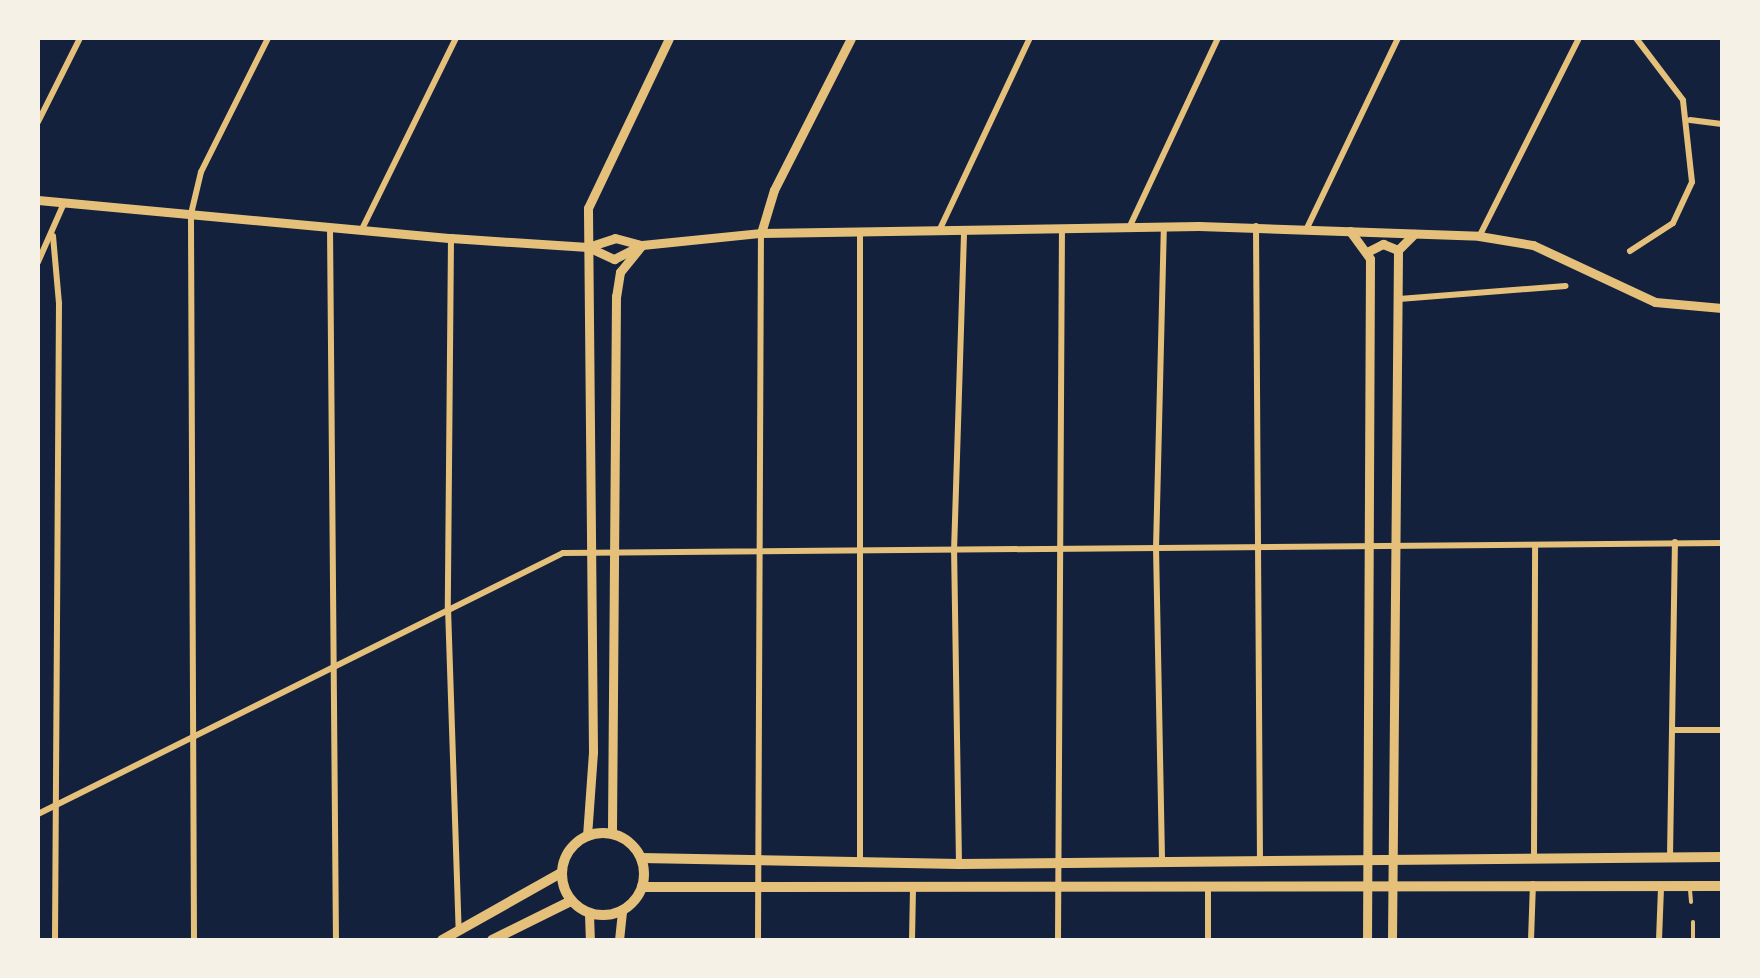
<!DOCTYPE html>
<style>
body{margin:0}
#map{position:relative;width:1760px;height:978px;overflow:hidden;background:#14213d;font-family:Mulish,sans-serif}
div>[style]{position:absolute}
.service>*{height:4px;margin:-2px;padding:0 2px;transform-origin:2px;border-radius:2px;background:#e5c07b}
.minor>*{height:6px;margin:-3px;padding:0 3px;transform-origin:3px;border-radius:3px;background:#e5c07b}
.tertiary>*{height:9px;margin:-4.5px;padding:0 4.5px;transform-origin:4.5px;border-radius:4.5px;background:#e5c07b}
.primary>*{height:10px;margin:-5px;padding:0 5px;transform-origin:5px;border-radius:5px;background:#e5c07b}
.primary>.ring{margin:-5px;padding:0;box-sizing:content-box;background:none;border:10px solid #e5c07b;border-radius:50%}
span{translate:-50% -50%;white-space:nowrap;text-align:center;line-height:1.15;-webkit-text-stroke:10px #f6f1e7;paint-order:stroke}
.frame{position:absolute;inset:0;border:40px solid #f6f1e7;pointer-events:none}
</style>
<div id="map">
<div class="service">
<i style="left:1690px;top:890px;width:12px;rotate:85deg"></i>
<i style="left:1693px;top:922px;width:18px;rotate:90deg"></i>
</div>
<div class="minor">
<i style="left:1690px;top:120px;width:32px;rotate:7deg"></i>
<i style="left:38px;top:122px;width:94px;rotate:-63.4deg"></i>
<i style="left:1256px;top:226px;width:632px;rotate:89.64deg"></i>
<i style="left:330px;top:227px;width:713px;rotate:89.52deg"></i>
<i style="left:1129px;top:228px;width:210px;rotate:-64.9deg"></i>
<i style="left:1307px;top:228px;width:211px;rotate:-64.4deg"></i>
<i style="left:362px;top:229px;width:213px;rotate:-63.8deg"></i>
<i style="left:860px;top:231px;width:632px;rotate:90deg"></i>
<i style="left:939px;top:231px;width:213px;rotate:-64.8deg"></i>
<i style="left:1480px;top:235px;width:220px;rotate:-63.3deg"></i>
<i style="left:53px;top:236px;width:67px;rotate:84.9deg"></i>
<i style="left:59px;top:303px;width:637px;rotate:90.36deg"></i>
<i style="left:451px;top:238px;width:370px;rotate:90.5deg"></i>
<i style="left:448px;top:608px;width:324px;rotate:88.1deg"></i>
<i style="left:1630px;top:251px;width:51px;rotate:-33.1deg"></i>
<i style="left:1673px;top:223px;width:45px;rotate:-65.1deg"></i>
<i style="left:1692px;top:182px;width:82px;rotate:-96.3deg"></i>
<i style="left:1683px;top:100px;width:78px;rotate:-127.2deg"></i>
<i style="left:38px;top:262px;width:64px;rotate:-66.2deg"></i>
<i style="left:1399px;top:299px;width:167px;rotate:-4.5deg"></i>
<i style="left:1672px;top:730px;width:50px"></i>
<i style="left:38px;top:814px;width:586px;rotate:-26.43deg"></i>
<i style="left:563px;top:553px;width:1159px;rotate:-0.49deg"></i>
<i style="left:1670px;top:857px;width:315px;rotate:-89.1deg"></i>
<i style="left:1534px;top:858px;width:312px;rotate:-89.8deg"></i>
<i style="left:1162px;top:859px;width:310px;rotate:-91.1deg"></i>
<i style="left:1156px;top:549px;width:321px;rotate:-88.6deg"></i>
<i style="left:959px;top:864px;width:312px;rotate:-90.9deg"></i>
<i style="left:954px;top:552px;width:318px;rotate:-88.2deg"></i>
<i style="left:1208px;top:891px;width:49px;rotate:90deg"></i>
<i style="left:194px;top:940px;width:726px;rotate:-90.24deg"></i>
<i style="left:191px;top:214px;width:43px;rotate:-76.6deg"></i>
<i style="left:201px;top:172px;width:150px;rotate:-63.4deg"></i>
<i style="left:758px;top:940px;width:707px;rotate:-89.76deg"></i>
<i style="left:912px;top:940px;width:51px;rotate:-88.9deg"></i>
<i style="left:1058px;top:940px;width:709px;rotate:-89.68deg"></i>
<i style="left:1531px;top:940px;width:56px;rotate:-88deg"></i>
<i style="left:1659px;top:940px;width:53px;rotate:-87.8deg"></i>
</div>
<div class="tertiary">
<i style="left:38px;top:200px;width:415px;rotate:5.3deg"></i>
<i style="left:451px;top:238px;width:137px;rotate:3.8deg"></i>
<i style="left:588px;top:247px;width:28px;rotate:-18deg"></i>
<i style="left:615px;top:238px;width:28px;rotate:15deg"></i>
<i style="left:642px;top:245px;width:35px;rotate:129deg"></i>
<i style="left:620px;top:272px;width:24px;rotate:99deg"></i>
<i style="left:616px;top:296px;width:538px;rotate:90.43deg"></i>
<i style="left:1350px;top:231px;width:34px;rotate:54deg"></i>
<i style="left:1370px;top:259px;width:681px;rotate:90.25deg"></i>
<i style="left:761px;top:233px;width:45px;rotate:-73.2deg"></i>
<i style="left:774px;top:190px;width:170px;rotate:-63.1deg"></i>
<i style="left:588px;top:247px;width:29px;rotate:25deg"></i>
<i style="left:614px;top:259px;width:31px;rotate:-27deg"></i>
<i style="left:642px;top:245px;width:120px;rotate:-5.8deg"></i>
<i style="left:761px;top:233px;width:438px;rotate:-0.9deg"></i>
<i style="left:1199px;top:226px;width:280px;rotate:2deg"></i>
<i style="left:1479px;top:236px;width:55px;rotate:9.5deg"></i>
<i style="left:1533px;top:245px;width:135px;rotate:25deg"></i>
<i style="left:1655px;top:302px;width:67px;rotate:5.1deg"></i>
<i style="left:1369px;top:251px;width:16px;rotate:-27deg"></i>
<i style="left:1383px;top:244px;width:16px;rotate:22deg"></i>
<i style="left:587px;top:836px;width:84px;rotate:-85.9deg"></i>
<i style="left:593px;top:752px;width:544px;rotate:-90.53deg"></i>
<i style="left:588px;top:208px;width:188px;rotate:-64.5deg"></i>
<i style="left:589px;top:914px;width:26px;rotate:88deg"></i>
<i style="left:619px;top:940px;width:29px;rotate:-84deg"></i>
<i style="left:1392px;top:940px;width:690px;rotate:-89.5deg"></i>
<i style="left:1398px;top:250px;width:23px;rotate:-45deg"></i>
</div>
<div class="primary">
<i class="ring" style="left:562px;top:833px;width:72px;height:72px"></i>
<i style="left:641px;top:858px;width:318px;rotate:1.1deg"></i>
<i style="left:959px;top:864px;width:763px;rotate:-0.53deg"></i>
<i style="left:642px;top:887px;width:1080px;rotate:-0.05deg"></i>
<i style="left:442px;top:940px;width:137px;rotate:-29.4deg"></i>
<i style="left:492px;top:940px;width:88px;rotate:-26.3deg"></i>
</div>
<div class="frame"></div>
</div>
